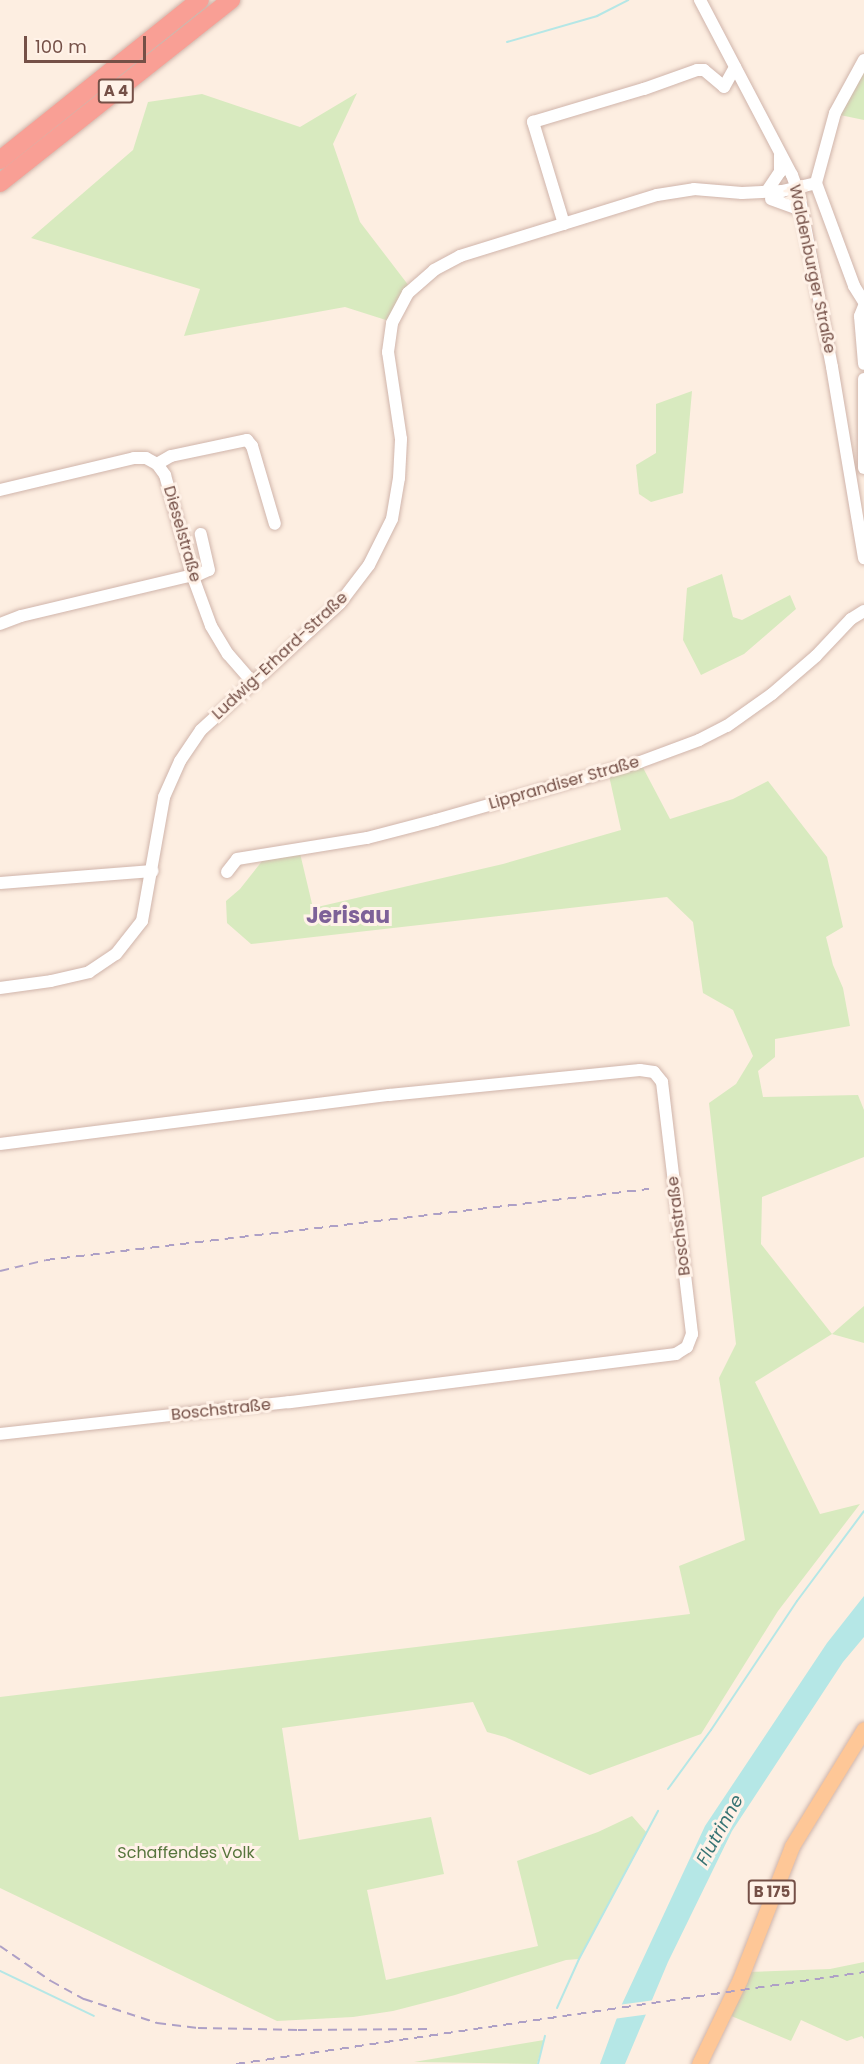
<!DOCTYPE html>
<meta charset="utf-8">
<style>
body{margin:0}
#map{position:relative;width:864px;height:2064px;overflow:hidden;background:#fdeee1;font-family:Poppins,sans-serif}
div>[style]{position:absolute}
.green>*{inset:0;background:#d8eabf}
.water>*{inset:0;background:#b5e7e6}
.pier>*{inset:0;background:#fdeee1}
.stream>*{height:2px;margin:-1px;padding:0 1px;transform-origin:1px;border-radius:1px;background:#b5e7e6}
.roads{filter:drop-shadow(0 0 2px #d0b5ab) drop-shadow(0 0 2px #d0b5ab)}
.minor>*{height:12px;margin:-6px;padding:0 6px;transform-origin:6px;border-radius:6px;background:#fff}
.major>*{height:15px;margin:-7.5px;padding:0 7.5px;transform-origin:7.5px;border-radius:7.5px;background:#fec797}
.highway>*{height:18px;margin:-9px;padding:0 9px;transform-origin:9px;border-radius:9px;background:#f99f95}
.rail>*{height:2px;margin-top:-1px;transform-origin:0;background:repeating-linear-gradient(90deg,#aea0c6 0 9px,transparent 0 15px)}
span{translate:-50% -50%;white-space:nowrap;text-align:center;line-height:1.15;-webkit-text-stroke:6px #fff2e8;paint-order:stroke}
.shield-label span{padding:2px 4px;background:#fff2e8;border:2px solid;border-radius:4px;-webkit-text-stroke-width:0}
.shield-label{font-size:15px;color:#755047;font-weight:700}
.street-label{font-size:16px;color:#755047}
.park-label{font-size:16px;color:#56753c}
.water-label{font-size:18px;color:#387474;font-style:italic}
.district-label{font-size:22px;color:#7d6298;font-weight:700}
.scale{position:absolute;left:24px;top:36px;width:122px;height:27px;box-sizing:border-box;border:3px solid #755047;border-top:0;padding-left:8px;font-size:18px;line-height:21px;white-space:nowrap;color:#755047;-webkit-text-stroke:4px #fff2e8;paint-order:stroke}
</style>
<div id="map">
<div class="green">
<i style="clip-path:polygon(864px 72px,864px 120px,840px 115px)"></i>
<i style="clip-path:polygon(357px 93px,333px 144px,360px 222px,409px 286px,389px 321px,345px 307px,184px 336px,200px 289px,31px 238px,133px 150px,148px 102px,202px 94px,300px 127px)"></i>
<i style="clip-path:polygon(692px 391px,683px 493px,651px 502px,639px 494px,636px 465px,656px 453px,656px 404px)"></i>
<i style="clip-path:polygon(722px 574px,733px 617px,742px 620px,790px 595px,796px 609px,744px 654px,701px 675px,683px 640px,687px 588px)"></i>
<i style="clip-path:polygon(640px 762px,670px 819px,733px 799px,768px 781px,827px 857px,843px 927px,826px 937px,833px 965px,843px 988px,850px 1026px,775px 1039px,775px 1057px,758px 1071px,763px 1097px,858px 1095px,864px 1110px,864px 1157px,762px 1197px,761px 1244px,832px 1334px,864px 1306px,864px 1343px,832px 1334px,755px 1382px,820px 1514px,860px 1504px,778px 1611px,701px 1734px,590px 1775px,505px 1737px,487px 1732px,473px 1702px,282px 1728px,299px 1840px,431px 1817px,444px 1874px,367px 1890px,386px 1980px,538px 1946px,517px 1861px,598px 1832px,632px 1816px,647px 1833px,579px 1959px,566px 1960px,455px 1995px,393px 2011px,353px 2017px,277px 2021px,0 1888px,0 1697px,690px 1614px,679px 1566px,745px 1540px,719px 1378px,736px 1344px,709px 1103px,736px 1084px,753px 1056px,733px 1010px,703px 993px,693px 922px,667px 897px,251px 944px,227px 923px,226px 901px,240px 889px,262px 861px,299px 849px,313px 908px,503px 864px,621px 830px,608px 771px)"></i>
<i style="clip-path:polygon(864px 1962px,864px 2039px,862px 2036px,847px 2041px,801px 2020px,791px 2041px,729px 2015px,747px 1972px,830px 1969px)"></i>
<i style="clip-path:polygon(544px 2040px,537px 2064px,414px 2062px)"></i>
</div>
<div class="water">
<i style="clip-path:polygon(864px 1596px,864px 1637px,843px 1662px,732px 1831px,668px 1962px,625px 2064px,600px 2064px,622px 2004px,705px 1826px,827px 1643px)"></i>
</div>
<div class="pier">
<i style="clip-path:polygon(655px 2000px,650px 2014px,613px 2019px,618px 2005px)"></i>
</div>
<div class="stream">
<i style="left:507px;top:42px;width:94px;rotate:-16.1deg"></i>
<i style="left:597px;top:16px;width:35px;rotate:-27deg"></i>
<i style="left:668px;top:1789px;width:73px;rotate:-53.9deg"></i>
<i style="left:711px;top:1730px;width:155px;rotate:-56.3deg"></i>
<i style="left:797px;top:1601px;width:112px;rotate:-53.3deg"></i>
<i style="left:0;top:1971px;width:104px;rotate:25.6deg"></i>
<i style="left:557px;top:2008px;width:54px;rotate:-65.8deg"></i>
<i style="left:579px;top:1959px;width:168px;rotate:-61.9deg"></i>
<i style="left:538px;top:2064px;width:29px;rotate:-76deg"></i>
</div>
<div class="roads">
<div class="minor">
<i style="left:700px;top:0;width:198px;rotate:62.3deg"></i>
<i style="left:792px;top:175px;width:20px;rotate:70deg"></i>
<i style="left:799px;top:194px;width:176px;rotate:79.2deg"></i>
<i style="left:832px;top:367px;width:194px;rotate:80.5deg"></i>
<i style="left:864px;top:60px;width:60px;rotate:118.7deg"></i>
<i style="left:835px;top:113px;width:73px;rotate:105.2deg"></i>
<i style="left:816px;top:183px;width:110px;rotate:69.7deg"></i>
<i style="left:854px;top:286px;width:19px;rotate:58deg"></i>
<i style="left:767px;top:191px;width:23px;rotate:-56deg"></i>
<i style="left:780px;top:172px;width:17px;rotate:-90deg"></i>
<i style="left:771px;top:199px;width:33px;rotate:20deg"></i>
<i style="left:564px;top:224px;width:107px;rotate:-106.9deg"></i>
<i style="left:533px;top:122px;width:116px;rotate:-16.6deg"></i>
<i style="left:644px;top:89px;width:56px;rotate:-19.7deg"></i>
<i style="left:697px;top:70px;width:7px"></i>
<i style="left:704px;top:70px;width:26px;rotate:40deg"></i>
<i style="left:724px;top:87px;width:23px;rotate:-61deg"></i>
<i style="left:864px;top:306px;width:11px;rotate:112deg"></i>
<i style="left:860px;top:316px;width:48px;rotate:85.2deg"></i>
<i style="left:864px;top:379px;width:89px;rotate:90deg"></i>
<i style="left:157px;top:464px;width:16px;rotate:-30deg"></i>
<i style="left:171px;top:456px;width:78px;rotate:-11.9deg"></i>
<i style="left:247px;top:440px;width:8px;rotate:50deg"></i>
<i style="left:252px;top:446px;width:81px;rotate:73.6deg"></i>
<i style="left:0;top:490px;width:138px;rotate:-13.4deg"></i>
<i style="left:134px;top:458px;width:12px"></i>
<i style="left:146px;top:458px;width:13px;rotate:29deg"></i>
<i style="left:157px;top:464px;width:14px;rotate:54deg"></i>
<i style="left:165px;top:475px;width:106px;rotate:74.6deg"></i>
<i style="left:193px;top:577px;width:52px;rotate:69.8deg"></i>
<i style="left:211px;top:626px;width:33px;rotate:59deg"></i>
<i style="left:228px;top:654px;width:37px;rotate:49deg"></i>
<i style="left:193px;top:577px;width:17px;rotate:-24deg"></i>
<i style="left:209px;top:570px;width:37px;rotate:-103deg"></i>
<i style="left:0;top:624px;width:22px;rotate:-21deg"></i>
<i style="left:21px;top:616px;width:177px;rotate:-13.4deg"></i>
<i style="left:227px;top:872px;width:16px;rotate:-52deg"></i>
<i style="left:237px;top:859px;width:132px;rotate:-9.2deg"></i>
<i style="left:367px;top:838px;width:71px;rotate:-14.6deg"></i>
<i style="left:436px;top:820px;width:212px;rotate:-15.9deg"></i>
<i style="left:640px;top:762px;width:63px;rotate:-20.4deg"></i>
<i style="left:699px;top:740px;width:31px;rotate:-27deg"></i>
<i style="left:727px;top:726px;width:55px;rotate:-35.4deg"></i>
<i style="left:772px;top:694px;width:58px;rotate:-40.8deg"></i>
<i style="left:816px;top:656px;width:51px;rotate:-46.6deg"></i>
<i style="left:851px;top:619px;width:15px;rotate:-32deg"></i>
<i style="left:0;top:883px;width:153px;rotate:-4.5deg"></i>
<i style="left:0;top:988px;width:51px;rotate:-7.8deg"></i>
<i style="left:51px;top:981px;width:39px;rotate:-13deg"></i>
<i style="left:89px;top:972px;width:32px;rotate:-34deg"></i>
<i style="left:116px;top:954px;width:42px;rotate:-51.8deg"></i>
<i style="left:142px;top:921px;width:126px;rotate:-79.9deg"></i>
<i style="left:164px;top:797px;width:39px;rotate:-66deg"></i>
<i style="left:180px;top:761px;width:37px;rotate:-56deg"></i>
<i style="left:201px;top:730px;width:188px;rotate:-42.4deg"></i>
<i style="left:340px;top:603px;width:48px;rotate:-52.7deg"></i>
<i style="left:369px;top:565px;width:51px;rotate:-63.4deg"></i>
<i style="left:392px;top:519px;width:42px;rotate:-80.3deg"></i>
<i style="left:399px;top:478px;width:39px;rotate:-87deg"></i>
<i style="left:401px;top:439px;width:88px;rotate:-98.5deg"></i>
<i style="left:388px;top:352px;width:29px;rotate:-82deg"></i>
<i style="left:392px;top:323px;width:34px;rotate:-62deg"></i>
<i style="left:408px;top:293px;width:35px;rotate:-41deg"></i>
<i style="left:434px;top:270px;width:30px;rotate:-28deg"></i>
<i style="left:460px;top:256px;width:206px;rotate:-17.2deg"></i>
<i style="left:657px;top:195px;width:37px;rotate:-9deg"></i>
<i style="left:694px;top:189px;width:48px;rotate:4.8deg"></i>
<i style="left:742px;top:193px;width:40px;rotate:-2.9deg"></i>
<i style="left:782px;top:191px;width:35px;rotate:-13deg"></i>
<i style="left:0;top:1144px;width:392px;rotate:-7.2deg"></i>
<i style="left:389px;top:1095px;width:252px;rotate:-5.7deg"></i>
<i style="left:640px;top:1070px;width:14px;rotate:8deg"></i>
<i style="left:654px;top:1072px;width:13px;rotate:51deg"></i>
<i style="left:662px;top:1082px;width:254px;rotate:83.2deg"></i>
<i style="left:692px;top:1334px;width:14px;rotate:111deg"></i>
<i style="left:687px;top:1347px;width:13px;rotate:148deg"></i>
<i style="left:676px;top:1354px;width:390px;rotate:172.9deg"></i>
<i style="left:289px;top:1402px;width:291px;rotate:173.7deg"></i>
</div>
<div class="major">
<i style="left:699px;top:2064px;width:94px;rotate:-64.2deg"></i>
<i style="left:740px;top:1979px;width:143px;rotate:-68.6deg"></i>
<i style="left:792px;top:1846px;width:137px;rotate:-58.4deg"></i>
</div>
<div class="highway">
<i style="left:0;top:160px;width:256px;rotate:-38.7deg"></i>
<i style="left:0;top:183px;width:295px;rotate:-38.4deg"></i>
</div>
</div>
<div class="rail">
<i style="left:0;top:1271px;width:47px;rotate:-13.4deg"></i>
<i style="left:46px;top:1260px;width:607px;rotate:-6.72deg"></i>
<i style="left:0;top:1946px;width:62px;rotate:34.5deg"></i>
<i style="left:51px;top:1981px;width:38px;rotate:29deg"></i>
<i style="left:84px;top:1999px;width:77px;rotate:18.2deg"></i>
<i style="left:157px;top:2023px;width:41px;rotate:7deg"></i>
<i style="left:198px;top:2028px;width:100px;rotate:1.1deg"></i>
<i style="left:298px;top:2030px;width:129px;rotate:-0.4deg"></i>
<i style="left:236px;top:2064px;width:635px;rotate:-8.33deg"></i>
</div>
<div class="shield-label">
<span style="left:116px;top:91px">A 4</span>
<span style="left:772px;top:1892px">B 175</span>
</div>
<div class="street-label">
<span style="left:812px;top:269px;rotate:78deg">Waldenburger Straße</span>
<span style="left:182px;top:534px;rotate:74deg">Dieselstraße</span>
<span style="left:280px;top:656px;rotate:-43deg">Ludwig-Erhard-Straße</span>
<span style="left:564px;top:783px;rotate:-16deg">Lipprandiser Straße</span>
<span style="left:679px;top:1226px;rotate:-97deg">Boschstraße</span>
<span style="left:221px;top:1410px;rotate:-6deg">Boschstraße</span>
</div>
<div class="park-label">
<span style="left:186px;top:1853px">Schaffendes Volk</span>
</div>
<div class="water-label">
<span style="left:720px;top:1830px;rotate:-61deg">Flutrinne</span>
</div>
<div class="district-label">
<span style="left:348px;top:916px">Jerisau</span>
</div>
<div class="scale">100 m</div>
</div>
